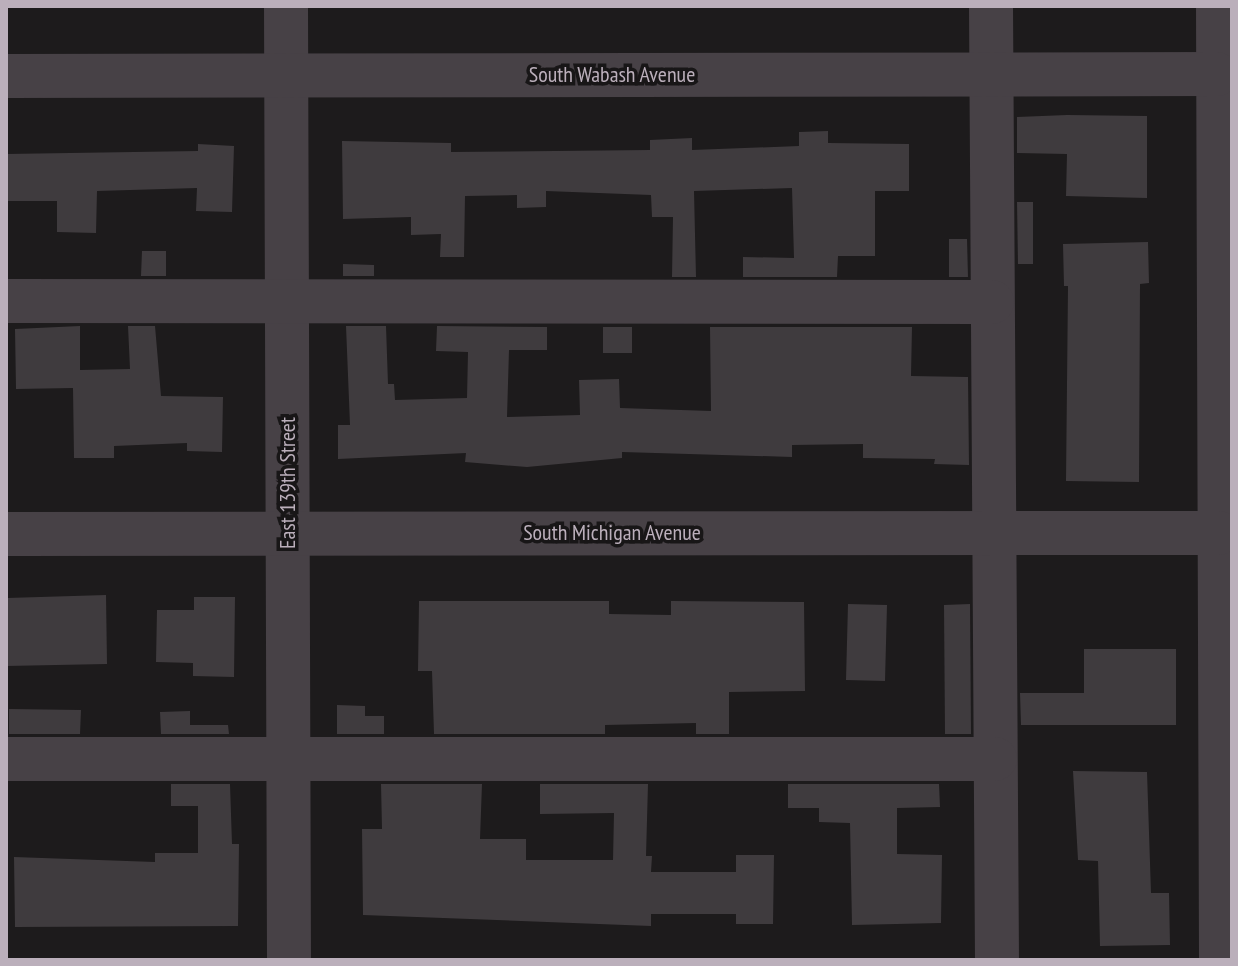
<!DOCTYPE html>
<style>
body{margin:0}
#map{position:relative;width:1238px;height:966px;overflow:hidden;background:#1d1b1c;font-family:"PT Sans Narrow",sans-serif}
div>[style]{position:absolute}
.building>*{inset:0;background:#3f3b3e}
.minor>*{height:44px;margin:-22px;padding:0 22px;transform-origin:22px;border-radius:22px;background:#474146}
span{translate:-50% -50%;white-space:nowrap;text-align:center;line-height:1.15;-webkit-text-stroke:7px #181617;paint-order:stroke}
.street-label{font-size:22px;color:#bbafbb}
.frame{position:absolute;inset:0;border:8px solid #bbafbb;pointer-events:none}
</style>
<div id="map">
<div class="building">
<i style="clip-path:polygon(1067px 115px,1147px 116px,1147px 198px,1066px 196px,1067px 154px,1017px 153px,1017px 117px)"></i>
<i style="clip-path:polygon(828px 131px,828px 143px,909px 144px,909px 191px,875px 191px,875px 256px,838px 256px,837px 277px,743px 277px,743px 257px,794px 258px,792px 188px,694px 191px,696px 277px,672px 277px,673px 217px,652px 217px,651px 195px,546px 191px,546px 207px,517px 208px,517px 195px,465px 196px,464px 257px,440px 257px,441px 234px,411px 235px,411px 217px,343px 219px,342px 141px,451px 143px,451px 152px,650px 150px,650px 140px,692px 138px,692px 150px,799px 146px,799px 132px)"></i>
<i style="clip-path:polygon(198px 144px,234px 146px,232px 212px,196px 211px,197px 188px,97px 191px,96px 233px,57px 232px,57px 201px,6px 201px,6px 154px,198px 151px)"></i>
<i style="clip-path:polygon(1017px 202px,1033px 202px,1033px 264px,1018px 264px)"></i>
<i style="clip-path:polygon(949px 239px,967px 239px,968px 277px,949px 277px)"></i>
<i style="clip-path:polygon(1148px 242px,1149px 283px,1140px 284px,1139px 482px,1066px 481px,1068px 286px,1064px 286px,1063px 244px)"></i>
<i style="clip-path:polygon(142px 251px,166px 251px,166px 276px,141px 276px)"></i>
<i style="clip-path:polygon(343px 264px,374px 265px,374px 276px,343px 276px)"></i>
<i style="clip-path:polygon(80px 326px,80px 370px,130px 369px,128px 326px,155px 326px,161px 396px,223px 397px,222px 452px,187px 451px,187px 443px,114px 446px,114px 458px,74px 458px,73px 388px,16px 389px,15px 329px)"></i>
<i style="clip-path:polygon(346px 326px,386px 326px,388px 384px,394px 384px,395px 400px,467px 398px,468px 352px,436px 351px,437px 326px,547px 327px,547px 350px,509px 350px,507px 417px,580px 415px,579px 380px,619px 379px,620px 408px,711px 411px,710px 327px,912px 327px,911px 376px,968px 377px,969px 465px,934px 464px,935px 459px,863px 458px,863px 444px,792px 445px,792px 457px,622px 452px,622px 458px,527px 467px,465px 462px,466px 453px,338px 459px,338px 425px,350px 425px)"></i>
<i style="clip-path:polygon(603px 327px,632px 327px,632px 353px,603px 353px)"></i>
<i style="clip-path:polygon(106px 595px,107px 664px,6px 666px,7px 598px)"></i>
<i style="clip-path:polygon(194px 597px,235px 597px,234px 677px,193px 676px,193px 663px,156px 662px,157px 610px,194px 610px)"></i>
<i style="clip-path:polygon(419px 601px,609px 601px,609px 614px,671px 615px,671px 601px,804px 602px,805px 691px,729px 692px,729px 734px,696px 734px,696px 723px,605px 725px,605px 734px,434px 734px,432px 671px,418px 671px)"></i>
<i style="clip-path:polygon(848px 604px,887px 605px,885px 681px,846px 680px)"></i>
<i style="clip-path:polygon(970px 604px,971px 734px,945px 734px,944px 605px)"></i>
<i style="clip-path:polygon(1084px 649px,1176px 649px,1176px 725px,1021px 725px,1020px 693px,1084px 693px)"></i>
<i style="clip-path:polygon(337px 705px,365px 706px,365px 716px,384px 716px,384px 734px,337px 734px)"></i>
<i style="clip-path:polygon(9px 709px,81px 710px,80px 734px,9px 734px)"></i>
<i style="clip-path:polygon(190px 711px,190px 725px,228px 725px,229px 734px,161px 734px,160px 712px)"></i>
<i style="clip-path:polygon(1073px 771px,1147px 772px,1151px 893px,1169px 893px,1170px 945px,1100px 946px,1098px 861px,1078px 860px)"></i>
<i style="clip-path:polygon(171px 784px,230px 784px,232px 844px,239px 844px,238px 926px,15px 927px,14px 857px,155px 862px,155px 853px,198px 853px,198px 806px,171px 806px)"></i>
<i style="clip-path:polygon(381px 784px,482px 784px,480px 839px,526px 839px,526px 860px,613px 860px,614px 813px,540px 814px,540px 784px,648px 784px,646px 856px,652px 856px,651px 872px,736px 872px,736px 855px,774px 855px,773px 924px,736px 924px,736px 914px,651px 914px,651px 926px,363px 915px,362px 829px,382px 829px)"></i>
<i style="clip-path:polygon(788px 784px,939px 784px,940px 807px,897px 808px,897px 854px,942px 855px,941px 923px,852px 925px,850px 823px,819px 822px,819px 808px,788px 808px)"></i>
</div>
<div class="minor">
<i style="left:286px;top:6px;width:954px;rotate:89.82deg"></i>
<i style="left:991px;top:6px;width:954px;rotate:89.64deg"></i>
<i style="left:1218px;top:6px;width:954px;rotate:89.82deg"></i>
<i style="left:6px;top:76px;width:1211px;rotate:-0.09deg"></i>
<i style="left:6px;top:301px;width:986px;rotate:0.06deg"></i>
<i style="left:6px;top:534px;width:1213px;rotate:-0.05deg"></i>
<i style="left:6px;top:759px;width:989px"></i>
</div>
<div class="street-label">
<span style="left:612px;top:75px">South Wabash Avenue</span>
<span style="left:288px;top:483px;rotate:-90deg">East 139th Street</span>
<span style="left:612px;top:533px">South Michigan Avenue</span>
</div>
<div class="frame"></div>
</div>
